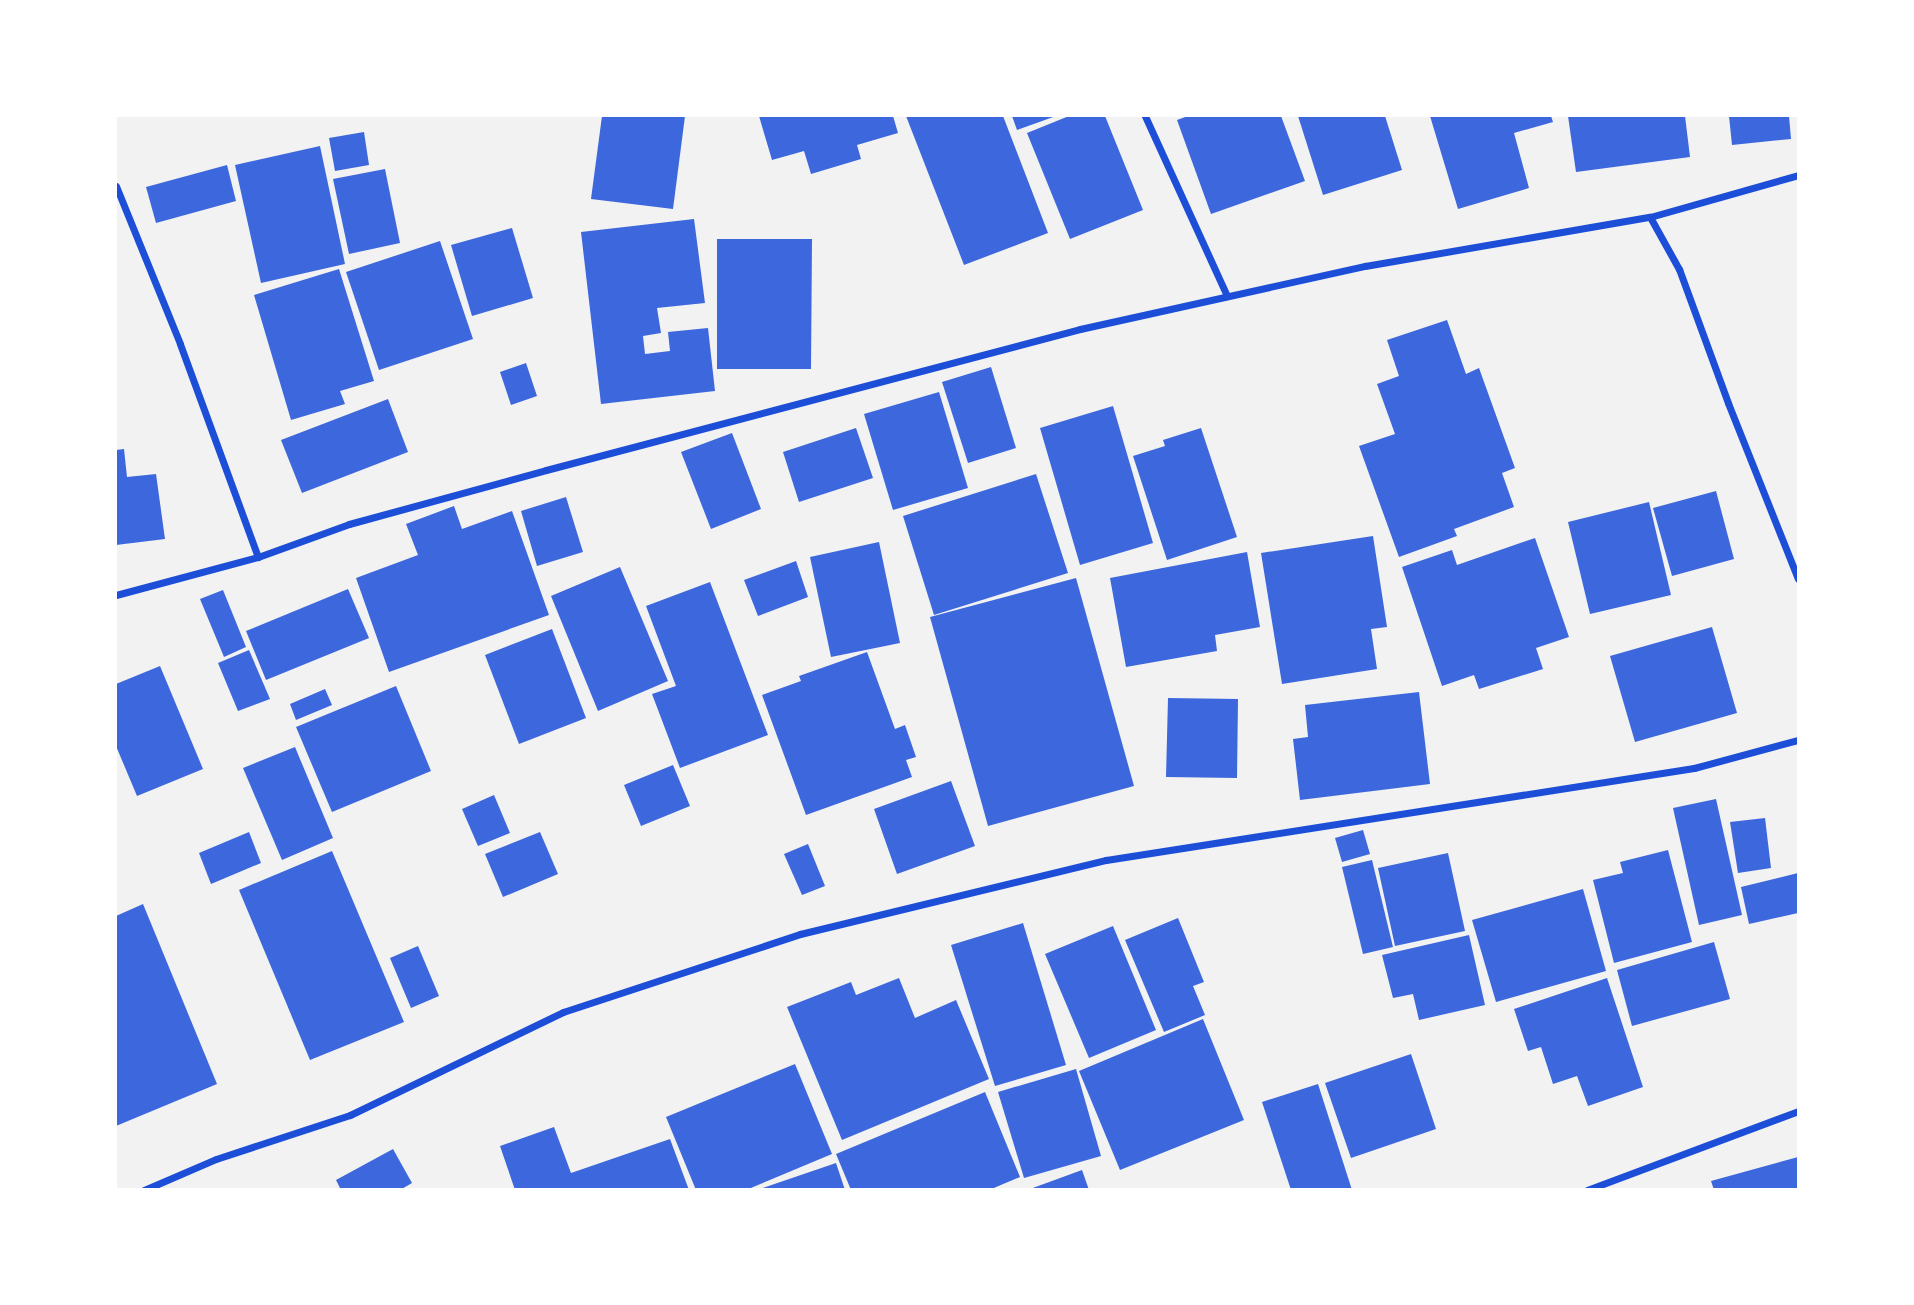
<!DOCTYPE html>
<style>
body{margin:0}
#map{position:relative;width:1914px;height:1305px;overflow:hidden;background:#f2f2f2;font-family:Manrope,sans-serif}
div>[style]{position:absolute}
.building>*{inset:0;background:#3d67dc}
.minor>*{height:7px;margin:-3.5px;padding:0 3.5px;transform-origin:3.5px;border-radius:3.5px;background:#1d4ed8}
span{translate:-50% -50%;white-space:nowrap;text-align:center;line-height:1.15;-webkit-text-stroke:5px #fff;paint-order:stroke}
.frame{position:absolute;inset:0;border:117px solid #fff;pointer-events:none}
</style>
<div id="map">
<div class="building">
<i style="clip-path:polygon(602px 116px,685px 116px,673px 209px,591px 199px)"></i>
<i style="clip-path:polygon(759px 116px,893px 116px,898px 133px,857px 145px,861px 159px,811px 174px,804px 151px,772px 160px)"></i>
<i style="clip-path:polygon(906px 116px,1003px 116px,1048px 233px,964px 265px)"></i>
<i style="clip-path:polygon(1012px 116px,1056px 116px,1017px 130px)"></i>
<i style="clip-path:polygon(1069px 116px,1105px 116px,1143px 210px,1070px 239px,1027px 133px)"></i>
<i style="clip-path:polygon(1188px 116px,1281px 116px,1305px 181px,1211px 214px,1177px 120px)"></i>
<i style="clip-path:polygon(1298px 116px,1385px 116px,1402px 170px,1323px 195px)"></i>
<i style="clip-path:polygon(1430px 116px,1551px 116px,1553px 122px,1514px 133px,1529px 188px,1458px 209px)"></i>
<i style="clip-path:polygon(1568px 116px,1685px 116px,1690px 157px,1576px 172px)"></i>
<i style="clip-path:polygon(1729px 116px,1789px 116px,1791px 139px,1732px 145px)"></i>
<i style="clip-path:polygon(364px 132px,369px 165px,335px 171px,329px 138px)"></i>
<i style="clip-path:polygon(320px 146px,345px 264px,261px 283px,235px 165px)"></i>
<i style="clip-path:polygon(227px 165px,236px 201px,156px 223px,146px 187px)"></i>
<i style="clip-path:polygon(385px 169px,400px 243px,349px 254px,333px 179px)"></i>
<i style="clip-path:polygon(694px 219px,705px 303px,657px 308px,661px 333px,643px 336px,645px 354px,670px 351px,668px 332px,708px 328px,715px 391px,601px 404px,581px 232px)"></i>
<i style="clip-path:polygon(512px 228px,533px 298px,472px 316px,451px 245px)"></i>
<i style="clip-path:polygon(717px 239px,812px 239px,811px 369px,717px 369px)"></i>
<i style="clip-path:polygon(440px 241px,473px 339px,379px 370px,346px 272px)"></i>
<i style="clip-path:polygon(339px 269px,374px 381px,340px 391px,345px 404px,291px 420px,254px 295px)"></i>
<i style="clip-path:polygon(1447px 320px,1466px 374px,1479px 368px,1515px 468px,1502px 473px,1514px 507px,1454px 529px,1457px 536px,1399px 557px,1359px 446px,1395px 434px,1377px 384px,1399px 376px,1387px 340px)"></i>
<i style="clip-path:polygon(526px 363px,537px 396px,511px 405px,500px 372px)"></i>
<i style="clip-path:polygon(991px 367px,1016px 448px,968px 463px,942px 382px)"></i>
<i style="clip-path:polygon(939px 392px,968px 488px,893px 510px,864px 414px)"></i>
<i style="clip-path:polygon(388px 399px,408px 452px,302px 493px,281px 440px)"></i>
<i style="clip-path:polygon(1113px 406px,1153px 543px,1080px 565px,1040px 428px)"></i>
<i style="clip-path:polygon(856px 428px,873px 478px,799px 502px,783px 452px)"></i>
<i style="clip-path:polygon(1201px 428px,1237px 537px,1167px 560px,1133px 456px,1165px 446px,1163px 440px)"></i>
<i style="clip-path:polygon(732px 433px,761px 509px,711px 529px,681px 452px)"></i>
<i style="clip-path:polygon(124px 449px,127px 477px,156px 474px,165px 539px,116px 545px,116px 450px)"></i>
<i style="clip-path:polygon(1036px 474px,1068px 573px,934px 615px,903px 516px)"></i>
<i style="clip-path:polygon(1716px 491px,1734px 559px,1672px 576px,1653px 508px)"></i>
<i style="clip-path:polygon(566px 497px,583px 552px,537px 566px,521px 511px)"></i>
<i style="clip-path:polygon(1649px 502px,1671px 595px,1590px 614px,1568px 522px)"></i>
<i style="clip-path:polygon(454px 506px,462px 529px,512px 511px,549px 615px,389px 672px,356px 578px,418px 555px,406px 524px)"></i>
<i style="clip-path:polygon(1373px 536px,1387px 627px,1371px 629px,1377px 669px,1282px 684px,1261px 553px)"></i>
<i style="clip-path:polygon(1535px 538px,1569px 637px,1536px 648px,1543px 669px,1479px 689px,1474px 675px,1442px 686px,1402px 567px,1452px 550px,1457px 565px)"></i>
<i style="clip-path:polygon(879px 542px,900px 643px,831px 657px,810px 557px)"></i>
<i style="clip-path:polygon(1247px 552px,1260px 627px,1215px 635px,1217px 651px,1126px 667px,1110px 578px)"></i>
<i style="clip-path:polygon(796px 561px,808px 597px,758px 616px,744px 580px)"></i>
<i style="clip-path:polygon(620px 567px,668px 681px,598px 711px,551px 596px)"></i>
<i style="clip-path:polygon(1076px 578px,1134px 786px,988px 826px,930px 617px)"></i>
<i style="clip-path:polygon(710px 582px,768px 735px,680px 768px,652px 694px,676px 686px,646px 606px)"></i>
<i style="clip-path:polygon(348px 589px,369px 638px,266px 680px,246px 631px)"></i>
<i style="clip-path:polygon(223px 590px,246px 647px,224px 657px,200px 599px)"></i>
<i style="clip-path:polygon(1712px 627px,1737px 713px,1635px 742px,1610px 656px)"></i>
<i style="clip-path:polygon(552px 629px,586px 718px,519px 744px,485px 655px)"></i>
<i style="clip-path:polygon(249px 650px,270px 699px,238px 711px,218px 663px)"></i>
<i style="clip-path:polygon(867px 652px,895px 729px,905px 725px,916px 757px,906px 760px,912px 777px,806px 815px,762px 695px,801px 681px,799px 676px)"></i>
<i style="clip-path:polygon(160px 666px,203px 769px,137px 796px,116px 746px,116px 684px)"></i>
<i style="clip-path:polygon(396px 686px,431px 771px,332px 812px,296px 727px)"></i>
<i style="clip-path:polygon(325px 689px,332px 705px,296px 720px,290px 704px)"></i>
<i style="clip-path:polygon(1419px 692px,1430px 784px,1300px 800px,1293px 739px,1308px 737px,1305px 705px)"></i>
<i style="clip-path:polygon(1168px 698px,1238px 699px,1237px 778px,1166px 777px)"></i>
<i style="clip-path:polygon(295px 747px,333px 838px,282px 860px,243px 768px)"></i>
<i style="clip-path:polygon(673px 765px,690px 806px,641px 826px,624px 785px)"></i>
<i style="clip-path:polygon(951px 781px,975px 846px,897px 874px,874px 809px)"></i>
<i style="clip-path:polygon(494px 795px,510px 833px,478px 846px,462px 809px)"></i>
<i style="clip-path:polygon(1716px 799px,1742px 915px,1699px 925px,1673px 808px)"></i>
<i style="clip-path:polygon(1765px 818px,1771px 868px,1738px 873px,1730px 822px)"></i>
<i style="clip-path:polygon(1363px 830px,1370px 854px,1342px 862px,1335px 838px)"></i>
<i style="clip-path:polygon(249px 832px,261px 863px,211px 884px,199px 853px)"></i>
<i style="clip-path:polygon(540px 832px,558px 874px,503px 897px,485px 854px)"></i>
<i style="clip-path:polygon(808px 844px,825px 886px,802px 895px,784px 854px)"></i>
<i style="clip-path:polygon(1668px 850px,1692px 942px,1614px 963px,1593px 880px,1623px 873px,1620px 862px)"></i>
<i style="clip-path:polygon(332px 851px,404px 1022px,310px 1060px,239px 890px)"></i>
<i style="clip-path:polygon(1448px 853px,1465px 931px,1395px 946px,1378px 868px)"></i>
<i style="clip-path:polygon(1372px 860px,1393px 947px,1363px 954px,1342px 867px)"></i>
<i style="clip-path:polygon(1798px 873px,1798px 913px,1749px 924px,1741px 887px)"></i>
<i style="clip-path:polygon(1583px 889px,1606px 971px,1496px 1002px,1472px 920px)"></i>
<i style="clip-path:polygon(143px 904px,217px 1084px,116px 1126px,116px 916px)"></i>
<i style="clip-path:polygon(1178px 918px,1204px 982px,1193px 986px,1205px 1015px,1164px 1032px,1125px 940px)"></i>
<i style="clip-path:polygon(1023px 923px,1066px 1065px,995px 1086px,951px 945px)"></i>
<i style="clip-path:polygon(1113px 926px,1156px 1030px,1089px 1058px,1045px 954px)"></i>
<i style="clip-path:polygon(1469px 935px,1485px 1005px,1419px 1020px,1413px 994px,1393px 998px,1382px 955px)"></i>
<i style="clip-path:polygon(1714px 942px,1730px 999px,1632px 1026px,1617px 970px)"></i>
<i style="clip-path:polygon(418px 946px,439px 996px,411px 1008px,390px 958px)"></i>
<i style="clip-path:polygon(899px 978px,915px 1018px,956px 1000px,989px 1079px,842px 1140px,787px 1007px,851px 982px,856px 995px)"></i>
<i style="clip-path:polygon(1607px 978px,1643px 1087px,1588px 1106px,1577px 1076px,1553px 1084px,1541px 1047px,1528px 1051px,1514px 1009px)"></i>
<i style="clip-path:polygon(1203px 1019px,1244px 1120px,1120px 1170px,1079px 1071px)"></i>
<i style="clip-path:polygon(1411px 1054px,1436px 1129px,1351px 1158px,1325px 1083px)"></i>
<i style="clip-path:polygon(795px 1064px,832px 1154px,746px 1190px,696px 1190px,666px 1117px)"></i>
<i style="clip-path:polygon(1076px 1069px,1101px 1156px,1024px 1178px,998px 1092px)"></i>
<i style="clip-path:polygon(1318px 1084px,1352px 1190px,1291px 1190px,1262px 1102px)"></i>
<i style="clip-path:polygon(985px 1092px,1020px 1177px,989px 1190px,851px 1190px,836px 1154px)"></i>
<i style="clip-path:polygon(554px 1127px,571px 1173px,670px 1139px,689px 1190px,515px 1190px,500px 1146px)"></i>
<i style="clip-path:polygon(393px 1149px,412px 1183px,400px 1190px,341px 1190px,336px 1180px)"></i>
<i style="clip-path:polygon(1798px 1157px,1798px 1190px,1714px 1190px,1711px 1181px)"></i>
<i style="clip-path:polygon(836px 1163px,845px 1190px,760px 1190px,760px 1189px)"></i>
<i style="clip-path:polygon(1082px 1170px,1089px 1190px,1030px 1190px,1030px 1189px)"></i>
</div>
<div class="minor">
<i style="left:1145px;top:116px;width:198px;rotate:65.5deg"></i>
<i style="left:116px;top:186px;width:170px;rotate:67.9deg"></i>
<i style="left:180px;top:344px;width:227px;rotate:69.9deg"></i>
<i style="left:1650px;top:217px;width:154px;rotate:-15.8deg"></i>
<i style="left:116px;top:595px;width:147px;rotate:-15deg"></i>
<i style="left:258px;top:557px;width:97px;rotate:-19.9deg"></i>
<i style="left:349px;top:524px;width:204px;rotate:-15.3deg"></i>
<i style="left:546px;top:470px;width:552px;rotate:-14.79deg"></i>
<i style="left:1080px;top:329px;width:292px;rotate:-12.5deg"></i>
<i style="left:1365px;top:266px;width:289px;rotate:-9.8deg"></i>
<i style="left:1650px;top:217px;width:60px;rotate:60.9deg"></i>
<i style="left:1679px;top:269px;width:143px;rotate:69.9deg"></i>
<i style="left:1728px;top:403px;width:189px;rotate:68.3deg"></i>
<i style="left:144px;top:1190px;width:78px;rotate:-23.3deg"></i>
<i style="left:216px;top:1159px;width:141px;rotate:-18.2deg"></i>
<i style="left:350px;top:1115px;width:237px;rotate:-25.8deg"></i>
<i style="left:563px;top:1012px;width:250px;rotate:-18.2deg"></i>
<i style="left:800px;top:934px;width:315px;rotate:-13.6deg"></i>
<i style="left:1106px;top:860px;width:595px;rotate:-8.89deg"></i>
<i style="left:1694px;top:768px;width:108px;rotate:-15.1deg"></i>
<i style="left:1587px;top:1190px;width:225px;rotate:-20.5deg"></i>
</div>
<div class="frame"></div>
</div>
